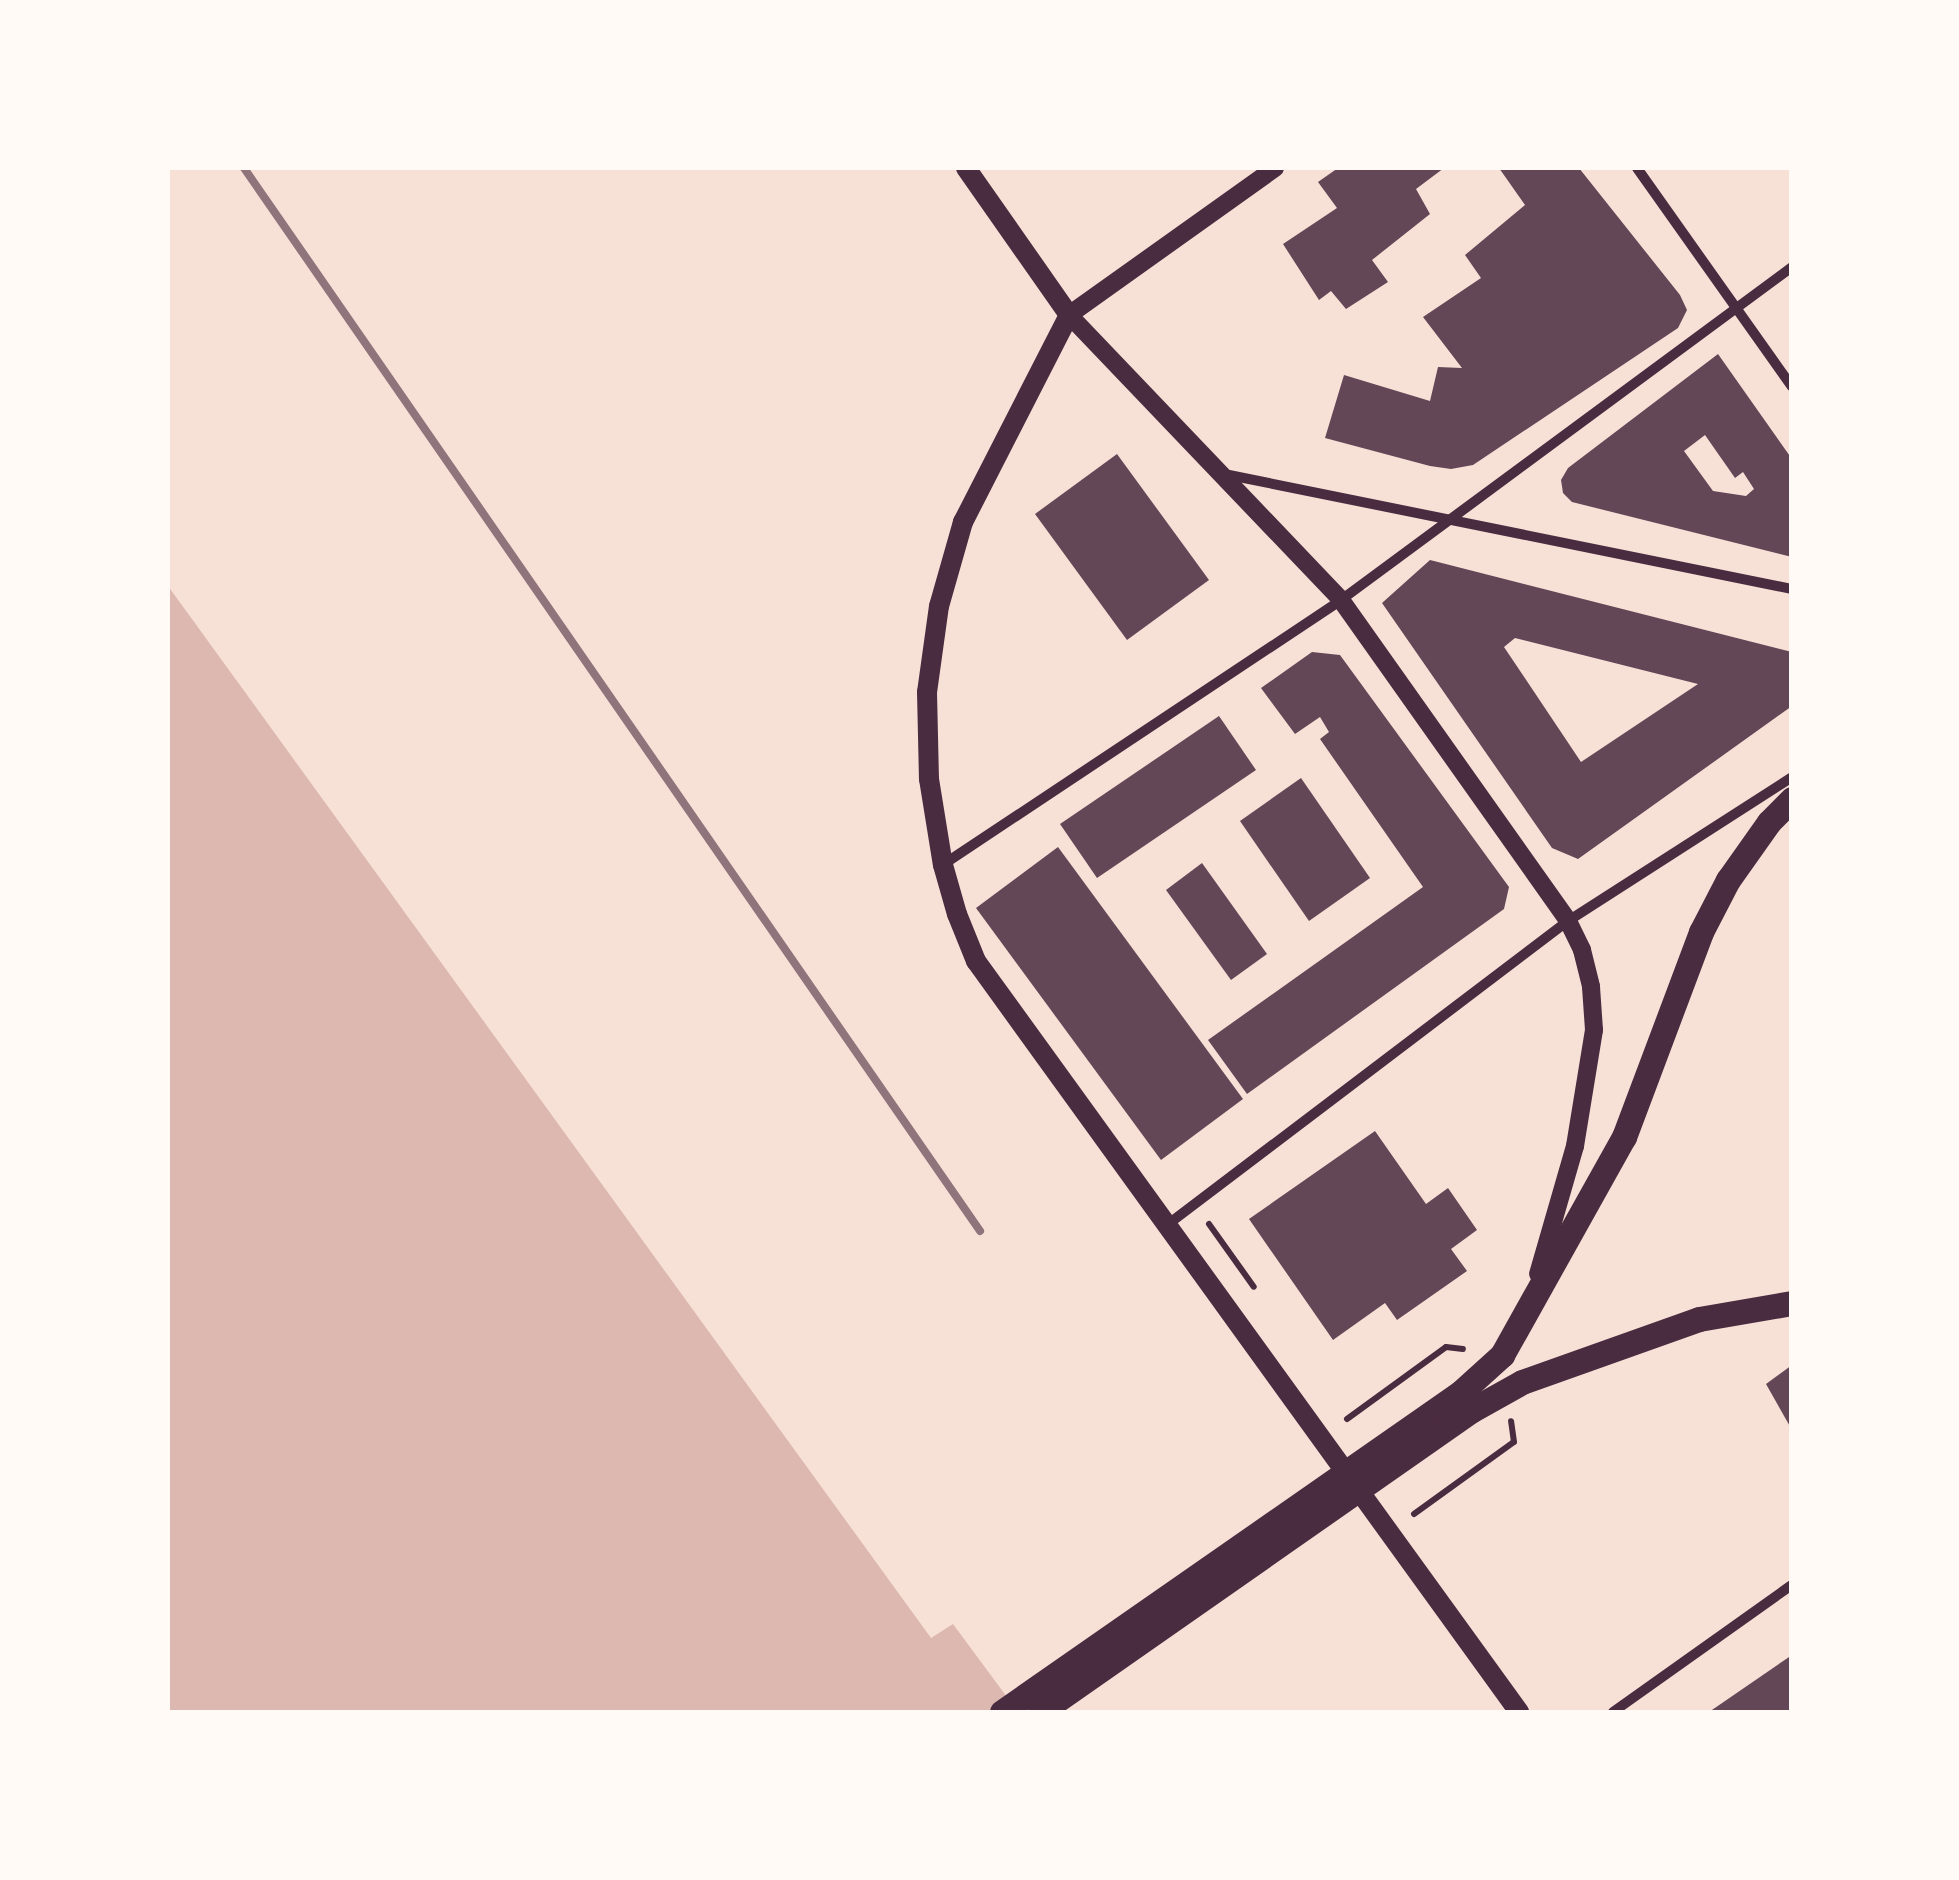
<!DOCTYPE html>
<style>
body{margin:0}
#map{position:relative;width:1959px;height:1880px;overflow:hidden;background:#f7e1d7;font-family:Karla,sans-serif}
div>[style]{position:absolute}
.water>*{inset:0;background:#dcb8b0}
.building>*{inset:0;background:#644757}
.path>*{height:6px;margin:-3px;padding:0 3px;transform-origin:3px;border-radius:3px;background:#4a2c40}
.minor>*{height:10px;margin:-5px;padding:0 5px;transform-origin:5px;border-radius:5px;background:#4a2c40}
.tertiary>*{height:18px;margin:-9px;padding:0 9px;transform-origin:9px;border-radius:9px;background:#4a2c40}
.secondary>*{height:20px;margin:-10px;padding:0 10px;transform-origin:10px;border-radius:10px;background:#4a2c40}
.primary>*{height:25px;margin:-12.5px;padding:0 12.5px;transform-origin:12.5px;border-radius:12.5px;background:#4a2c40}
.rail>*{height:8px;margin:-4px;padding:0 4px;transform-origin:4px;border-radius:4px;background:#8f747c}
span{translate:-50% -50%;white-space:nowrap;text-align:center;line-height:1.15;-webkit-text-stroke:10px #fffaf5;paint-order:stroke}
.frame{position:absolute;inset:0;border:170px solid #fffaf5;pointer-events:none}
</style>
<div id="map">
<div class="water">
<i style="clip-path:polygon(168px 586px,931px 1638px,953px 1624px,1018px 1712px,168px 1712px)"></i>
</div>
<div class="building">
<i style="clip-path:polygon(1338px 168px,1444px 168px,1416px 189px,1430px 214px,1372px 260px,1388px 282px,1346px 309px,1331px 291px,1319px 300px,1283px 244px,1337px 208px,1318px 182px)"></i>
<i style="clip-path:polygon(1499px 168px,1579px 168px,1680px 295px,1687px 310px,1678px 328px,1473px 465px,1451px 469px,1430px 466px,1325px 438px,1344px 375px,1430px 401px,1438px 367px,1462px 368px,1423px 317px,1481px 278px,1465px 255px,1525px 205px)"></i>
<i style="clip-path:polygon(evenodd,1718px 354px,1792px 459px,1792px 557px,1572px 502px,1563px 493px,1561px 480px,1568px 468px,1718px 354px,1705px 435px,1735px 478px,1743px 472px,1754px 489px,1746px 496px,1713px 491px,1684px 451px,1705px 435px)"></i>
<i style="clip-path:polygon(1117px 454px,1209px 580px,1127px 640px,1035px 514px)"></i>
<i style="clip-path:polygon(evenodd,1430px 560px,1792px 652px,1792px 706px,1578px 859px,1552px 848px,1382px 603px,1430px 560px,1515px 638px,1698px 684px,1581px 762px,1504px 647px,1515px 638px)"></i>
<i style="clip-path:polygon(1312px 652px,1340px 655px,1509px 887px,1504px 909px,1247px 1094px,1208px 1040px,1423px 887px,1320px 739px,1329px 732px,1320px 717px,1295px 734px,1261px 688px)"></i>
<i style="clip-path:polygon(1219px 716px,1256px 770px,1097px 878px,1060px 824px)"></i>
<i style="clip-path:polygon(1301px 778px,1370px 878px,1309px 921px,1240px 821px)"></i>
<i style="clip-path:polygon(1058px 847px,1243px 1099px,1161px 1160px,976px 908px)"></i>
<i style="clip-path:polygon(1202px 863px,1267px 954px,1231px 980px,1166px 890px)"></i>
<i style="clip-path:polygon(1375px 1131px,1426px 1204px,1448px 1188px,1477px 1230px,1451px 1249px,1467px 1271px,1397px 1320px,1385px 1303px,1333px 1340px,1249px 1219px)"></i>
<i style="clip-path:polygon(1792px 1365px,1792px 1430px,1766px 1384px)"></i>
<i style="clip-path:polygon(1792px 1655px,1792px 1712px,1709px 1712px)"></i>
</div>
<div class="path">
<i style="left:1209px;top:1224px;width:77px;rotate:54.5deg"></i>
<i style="left:1347px;top:1419px;width:122px;rotate:-36deg"></i>
<i style="left:1446px;top:1347px;width:17px;rotate:7deg"></i>
<i style="left:1414px;top:1514px;width:123px;rotate:-35.8deg"></i>
<i style="left:1514px;top:1442px;width:21px;rotate:-98deg"></i>
</div>
<div class="minor">
<i style="left:1637px;top:168px;width:268px;rotate:54.7deg"></i>
<i style="left:1224px;top:474px;width:580px;rotate:11.45deg"></i>
<i style="left:944px;top:864px;width:477px;rotate:-33.6deg"></i>
<i style="left:1341px;top:600px;width:561px;rotate:-36.44deg"></i>
<i style="left:1167px;top:1225px;width:503px;rotate:-37.17deg"></i>
<i style="left:1568px;top:921px;width:266px;rotate:-32.7deg"></i>
<i style="left:1613px;top:1712px;width:219px;rotate:-35.4deg"></i>
</div>
<div class="tertiary">
<i style="left:1275px;top:168px;width:253px;rotate:144.5deg"></i>
<i style="left:1069px;top:315px;width:394px;rotate:46.3deg"></i>
<i style="left:1341px;top:600px;width:393px;rotate:54.7deg"></i>
<i style="left:1568px;top:921px;width:32px;rotate:64deg"></i>
<i style="left:1582px;top:950px;width:38px;rotate:76deg"></i>
<i style="left:1591px;top:987px;width:43px;rotate:86deg"></i>
<i style="left:1594px;top:1030px;width:118px;rotate:99.3deg"></i>
<i style="left:1575px;top:1146px;width:133px;rotate:106.1deg"></i>
</div>
<div class="secondary">
<i style="left:966px;top:168px;width:179px;rotate:55deg"></i>
<i style="left:1069px;top:315px;width:233px;rotate:117.1deg"></i>
<i style="left:963px;top:522px;width:87px;rotate:105.9deg"></i>
<i style="left:939px;top:606px;width:87px;rotate:97.9deg"></i>
<i style="left:927px;top:692px;width:87px;rotate:88.7deg"></i>
<i style="left:929px;top:779px;width:87px;rotate:80.8deg"></i>
<i style="left:943px;top:865px;width:51px;rotate:74.1deg"></i>
<i style="left:957px;top:914px;width:51px;rotate:68deg"></i>
<i style="left:976px;top:961px;width:927px;rotate:54.13deg"></i>
</div>
<div class="primary">
<i style="left:1002px;top:1712px;width:558px;rotate:-34.86deg"></i>
<i style="left:1460px;top:1393px;width:57px;rotate:-42.1deg"></i>
<i style="left:1502px;top:1355px;width:250px;rotate:-60.8deg"></i>
<i style="left:1624px;top:1137px;width:219px;rotate:-69.4deg"></i>
<i style="left:1701px;top:932px;width:59px;rotate:-62.6deg"></i>
<i style="left:1728px;top:880px;width:71px;rotate:-54.7deg"></i>
<i style="left:1769px;top:822px;width:33px;rotate:-45deg"></i>
<i style="left:1040px;top:1712px;width:527px;rotate:-34.96deg"></i>
<i style="left:1472px;top:1410px;width:57px;rotate:-29.2deg"></i>
<i style="left:1522px;top:1382px;width:188px;rotate:-19.6deg"></i>
<i style="left:1699px;top:1319px;width:94px;rotate:-9.8deg"></i>
</div>
<div class="rail">
<i style="left:244px;top:168px;width:1293px;rotate:55.3deg"></i>
</div>
<div class="frame"></div>
</div>
